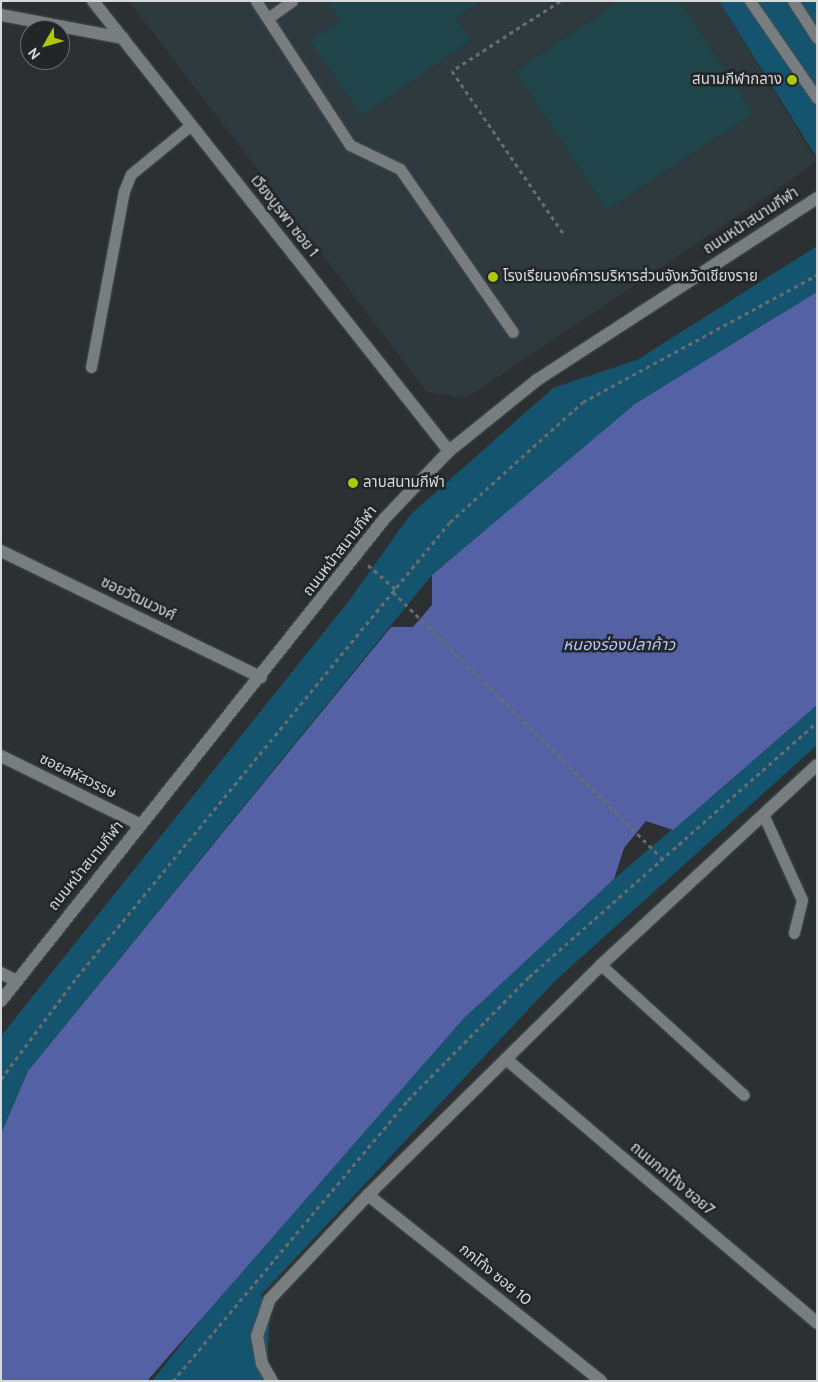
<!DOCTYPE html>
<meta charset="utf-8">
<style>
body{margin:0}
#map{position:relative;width:818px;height:1382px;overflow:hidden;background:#2c3032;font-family:Cabin,"Noto Sans Thai",sans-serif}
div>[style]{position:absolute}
.built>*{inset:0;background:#2f3a3f}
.green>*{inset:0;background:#14546e}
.water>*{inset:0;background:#5561a5}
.building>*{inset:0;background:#1f454a}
.path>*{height:3px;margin-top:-1.5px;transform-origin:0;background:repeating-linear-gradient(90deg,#6a6d6f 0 4px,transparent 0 8px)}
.roads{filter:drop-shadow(0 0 1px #4b4e50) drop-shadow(0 0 1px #4b4e50)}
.service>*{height:11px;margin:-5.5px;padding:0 5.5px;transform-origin:5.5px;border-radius:5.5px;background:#787d7f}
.minor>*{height:12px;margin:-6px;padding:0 6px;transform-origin:6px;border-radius:6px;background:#787d7f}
.tertiary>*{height:12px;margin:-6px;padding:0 6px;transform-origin:6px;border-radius:6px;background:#787d7f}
.dots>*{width:14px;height:14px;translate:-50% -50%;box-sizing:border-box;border:2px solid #222628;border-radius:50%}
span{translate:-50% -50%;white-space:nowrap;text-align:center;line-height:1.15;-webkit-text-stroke:5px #222628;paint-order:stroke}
.poi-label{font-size:15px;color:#d7d9da}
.right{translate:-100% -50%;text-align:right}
.left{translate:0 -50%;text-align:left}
.street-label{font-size:15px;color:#d7d9da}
.water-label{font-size:16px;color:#b7c4fe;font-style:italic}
.frame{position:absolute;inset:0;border:2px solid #d7d9da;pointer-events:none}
.north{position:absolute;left:20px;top:20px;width:50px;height:50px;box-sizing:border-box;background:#222628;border:1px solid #6a6e6f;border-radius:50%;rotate:232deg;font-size:14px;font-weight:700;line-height:20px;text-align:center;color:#d7d9da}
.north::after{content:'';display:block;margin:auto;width:18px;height:22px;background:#adc60e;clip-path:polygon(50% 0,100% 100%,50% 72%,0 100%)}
</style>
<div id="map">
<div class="built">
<i style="clip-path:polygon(129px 1px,719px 1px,817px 162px,467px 398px,427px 392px)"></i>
</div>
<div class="green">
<i style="clip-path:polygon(719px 1px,817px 1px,817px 158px)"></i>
<i style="clip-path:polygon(817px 246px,817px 292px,635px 405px,432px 575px,28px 1071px,1px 1134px,1px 1036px,348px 602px,410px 515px,553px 388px,637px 360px)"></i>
<i style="clip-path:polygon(817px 705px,817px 745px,555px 981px,260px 1296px,270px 1299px,267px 1372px,273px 1381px,152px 1381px,225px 1289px,463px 1018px,614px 879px)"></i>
</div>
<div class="water">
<i style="clip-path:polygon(817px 292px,817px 705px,673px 830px,646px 821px,624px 848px,614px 879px,463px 1019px,147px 1381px,1px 1381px,1px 1134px,28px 1071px,391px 627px,413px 627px,432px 605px,432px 575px,635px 404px)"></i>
</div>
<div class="building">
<i style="clip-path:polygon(327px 1px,482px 1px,456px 18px,471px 40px,362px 116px,310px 41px,340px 21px)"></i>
<i style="clip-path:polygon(620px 1px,679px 1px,753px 114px,607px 210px,515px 71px)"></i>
</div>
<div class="path">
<i style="left:560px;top:1px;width:129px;rotate:147.1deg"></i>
<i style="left:452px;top:71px;width:196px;rotate:55.6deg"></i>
<i style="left:368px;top:565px;width:37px;rotate:41deg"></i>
<i style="left:393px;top:592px;width:380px;rotate:44.7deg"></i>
<i style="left:1px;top:1079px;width:127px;rotate:-53.3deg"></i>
<i style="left:77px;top:977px;width:588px;rotate:-50.66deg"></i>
<i style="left:450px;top:522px;width:179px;rotate:-42.1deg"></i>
<i style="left:583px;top:402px;width:266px;rotate:-28.5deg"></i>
<i style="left:173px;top:1381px;width:366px;rotate:-50.1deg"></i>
<i style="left:408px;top:1100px;width:173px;rotate:-45.5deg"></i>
<i style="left:529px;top:977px;width:385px;rotate:-41.5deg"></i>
</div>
<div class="roads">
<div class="service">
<i style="left:256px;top:1px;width:172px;rotate:56.9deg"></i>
<i style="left:350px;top:145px;width:55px;rotate:25.6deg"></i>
<i style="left:400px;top:169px;width:198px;rotate:55.3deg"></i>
<i style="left:750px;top:1px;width:118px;rotate:55.4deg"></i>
<i style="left:793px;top:1px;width:44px;rotate:57deg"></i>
<i style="left:268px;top:18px;width:29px;rotate:-35deg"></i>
<i style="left:91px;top:367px;width:179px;rotate:-79.4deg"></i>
<i style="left:124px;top:191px;width:18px;rotate:-68deg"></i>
<i style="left:131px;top:174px;width:77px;rotate:-39.2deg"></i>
<i style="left:763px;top:814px;width:94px;rotate:65.6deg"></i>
<i style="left:802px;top:900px;width:34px;rotate:104deg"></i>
<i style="left:601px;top:965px;width:193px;rotate:42.3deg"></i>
</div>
<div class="minor">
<i style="left:93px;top:1px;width:574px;rotate:51.65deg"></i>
<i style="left:1px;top:15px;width:124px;rotate:10.7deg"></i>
<i style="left:1px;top:551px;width:289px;rotate:25.9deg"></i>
<i style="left:1px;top:756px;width:156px;rotate:26.2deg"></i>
<i style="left:1px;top:973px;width:16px;rotate:27deg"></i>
<i style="left:506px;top:1059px;width:408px;rotate:40.3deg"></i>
<i style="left:368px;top:1195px;width:298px;rotate:38.6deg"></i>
<i style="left:272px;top:1381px;width:20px;rotate:-120deg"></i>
<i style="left:262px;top:1364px;width:28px;rotate:-100deg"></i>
<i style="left:257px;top:1336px;width:39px;rotate:-71deg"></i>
<i style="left:270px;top:1299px;width:143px;rotate:-46.7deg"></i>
<i style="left:368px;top:1195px;width:327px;rotate:-44.6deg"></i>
<i style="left:601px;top:965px;width:294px;rotate:-42.8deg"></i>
</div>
<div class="tertiary">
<i style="left:1px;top:1001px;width:617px;rotate:-51.51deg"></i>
<i style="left:385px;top:518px;width:93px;rotate:-46.3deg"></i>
<i style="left:449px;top:451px;width:113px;rotate:-38.9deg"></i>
<i style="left:537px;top:380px;width:334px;rotate:-33deg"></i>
</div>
</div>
<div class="dots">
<i style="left:792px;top:80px;background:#adc60e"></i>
<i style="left:493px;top:277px;background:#adc60e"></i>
<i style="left:353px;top:483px;background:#adc60e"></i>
</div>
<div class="poi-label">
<span class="right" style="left:782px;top:80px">สนามกีฬากลาง</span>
<span class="left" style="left:503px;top:277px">โรงเรียนองค์การบริหารส่วนจังหวัดเชียงราย</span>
<span class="left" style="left:363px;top:483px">ลาบสนามกีฬา</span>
</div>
<div class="street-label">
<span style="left:284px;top:216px;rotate:52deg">เวียงบูรพา ซอย 1</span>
<span style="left:751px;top:221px;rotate:-33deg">ถนนหน้าสนามกีฬา</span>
<span style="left:340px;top:551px;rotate:-52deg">ถนนหน้าสนามกีฬา</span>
<span style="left:138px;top:599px;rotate:26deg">ซอยวัฒนวงศ์</span>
<span style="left:78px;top:776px;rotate:26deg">ซอยสหัสวรรษ</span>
<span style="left:86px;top:866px;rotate:-51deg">ถนนหน้าสนามกีฬา</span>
<span style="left:672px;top:1179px;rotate:40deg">ถนนกกโท้ง ซอย7</span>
<span style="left:495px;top:1275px;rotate:39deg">กกโท้ง ซอย 10</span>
</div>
<div class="water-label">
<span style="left:619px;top:645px">หนองร่องปลาค้าว</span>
</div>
<div class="frame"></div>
<div class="north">N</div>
</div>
